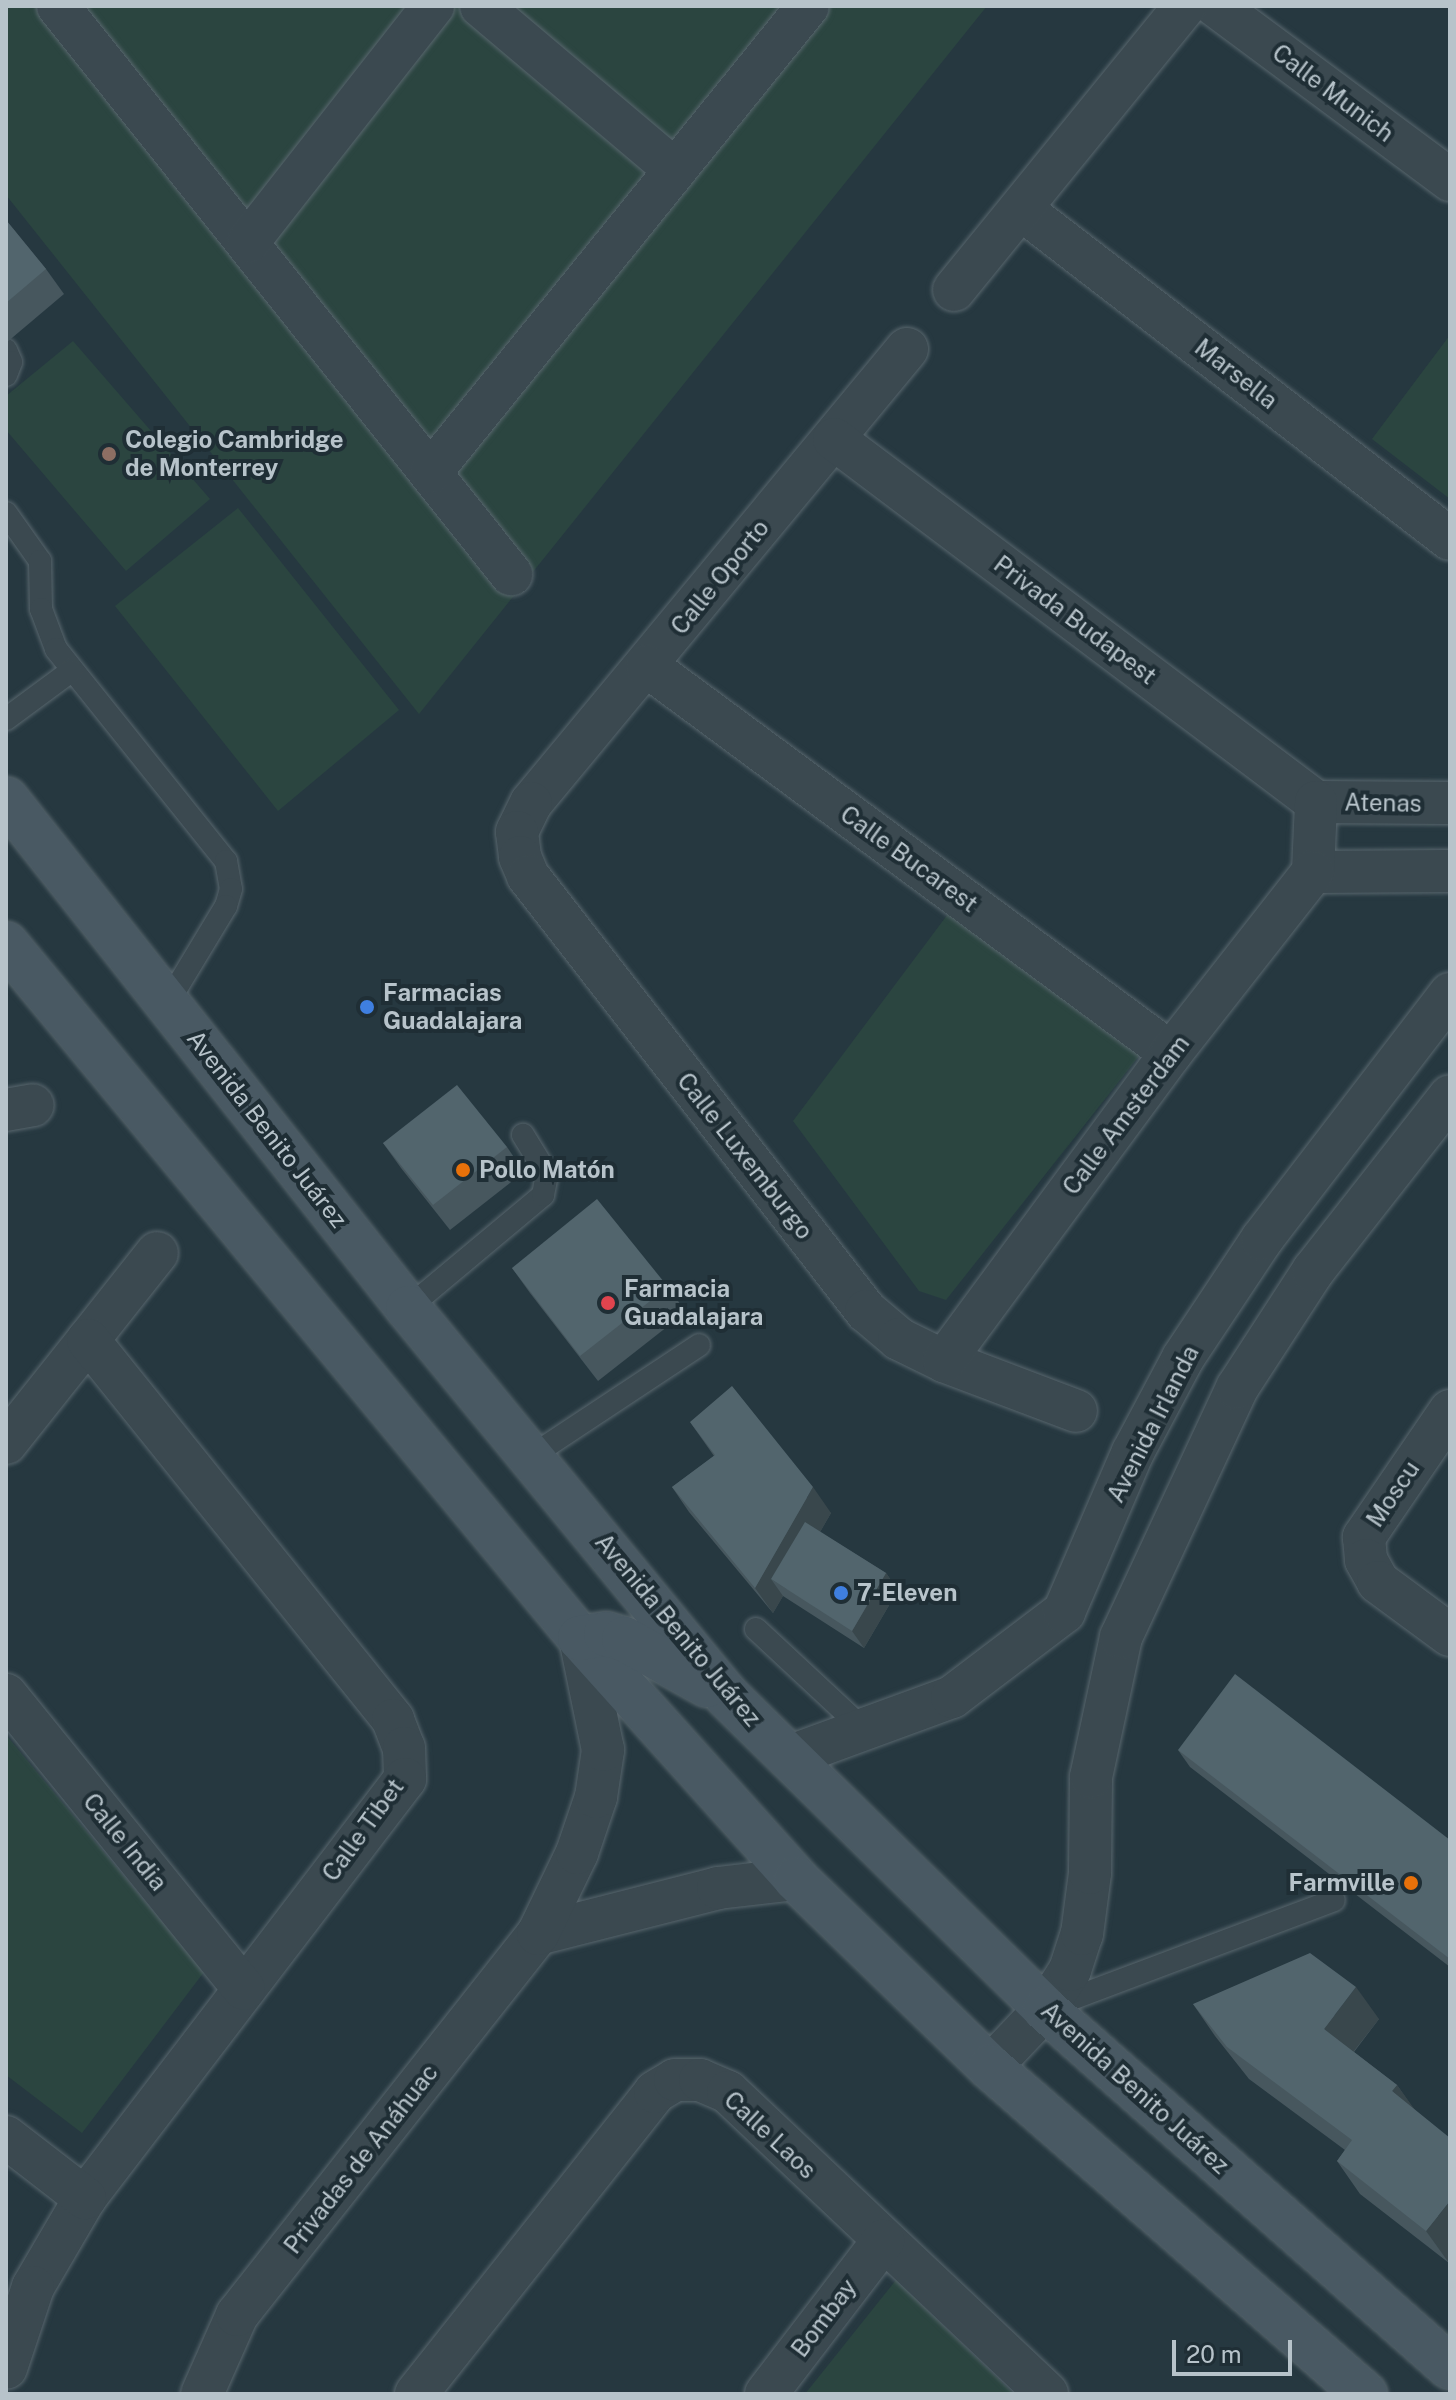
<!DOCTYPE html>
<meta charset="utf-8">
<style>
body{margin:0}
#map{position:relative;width:1456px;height:2400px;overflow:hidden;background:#263840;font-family:"Public Sans",sans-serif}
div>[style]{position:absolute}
.green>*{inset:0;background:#2b4540}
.roads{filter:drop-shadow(0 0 2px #58666d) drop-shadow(0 0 2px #58666d)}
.lane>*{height:22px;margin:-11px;padding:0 11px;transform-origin:11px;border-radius:11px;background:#3b4950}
.street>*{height:42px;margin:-21px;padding:0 21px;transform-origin:21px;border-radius:21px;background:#3b4950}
.secondary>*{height:44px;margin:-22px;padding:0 22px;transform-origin:22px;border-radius:22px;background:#495963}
.wall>*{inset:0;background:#47575e}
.shaded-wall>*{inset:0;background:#39474c}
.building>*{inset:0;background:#52656d}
.dots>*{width:22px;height:22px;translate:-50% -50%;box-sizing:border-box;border:4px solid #1f2e35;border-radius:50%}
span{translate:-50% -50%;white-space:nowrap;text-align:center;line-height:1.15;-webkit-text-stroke:8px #1f2e35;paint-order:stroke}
.street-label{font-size:24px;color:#b7c3ca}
.poi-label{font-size:24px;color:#b7c3ca;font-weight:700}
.left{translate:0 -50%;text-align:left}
.right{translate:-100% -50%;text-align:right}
.frame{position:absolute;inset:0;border:8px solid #b7c3ca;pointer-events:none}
.scale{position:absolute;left:1172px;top:2340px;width:120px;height:36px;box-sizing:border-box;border:4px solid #b7c3ca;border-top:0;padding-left:10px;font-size:24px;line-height:28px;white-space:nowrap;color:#b7c3ca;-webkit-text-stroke:6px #1f2e35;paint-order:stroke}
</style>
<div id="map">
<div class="green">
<i style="clip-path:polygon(6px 6px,987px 6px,419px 714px,6px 195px)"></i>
<i style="clip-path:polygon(1450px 335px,1450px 499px,1372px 439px)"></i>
<i style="clip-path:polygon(73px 341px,210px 499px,126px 571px,6px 430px,6px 396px)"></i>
<i style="clip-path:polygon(238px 508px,399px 710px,278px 811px,115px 606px)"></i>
<i style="clip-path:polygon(951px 910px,1143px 1051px,946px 1300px,919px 1291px,793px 1121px)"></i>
<i style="clip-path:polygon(6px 1735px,204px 1972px,82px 2133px,6px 2075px)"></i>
<i style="clip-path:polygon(896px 2280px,1014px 2394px,805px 2394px)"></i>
</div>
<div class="roads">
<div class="lane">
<i style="left:6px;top:350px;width:13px;rotate:67deg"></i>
<i style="left:11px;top:362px;width:14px;rotate:111deg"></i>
<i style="left:6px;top:513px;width:59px;rotate:54.7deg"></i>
<i style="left:40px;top:561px;width:48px;rotate:88.8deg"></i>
<i style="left:41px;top:609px;width:43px;rotate:69.4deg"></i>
<i style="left:56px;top:649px;width:272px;rotate:51.3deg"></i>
<i style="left:226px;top:861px;width:28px;rotate:80deg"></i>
<i style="left:231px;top:889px;width:18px;rotate:106deg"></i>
<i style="left:226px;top:906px;width:112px;rotate:121.1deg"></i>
<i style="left:6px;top:719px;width:81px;rotate:-36.4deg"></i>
<i style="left:408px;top:1308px;width:176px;rotate:-39.9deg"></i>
<i style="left:543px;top:1195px;width:21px;rotate:-79deg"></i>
<i style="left:547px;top:1174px;width:46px;rotate:-121.6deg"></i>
<i style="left:533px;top:1455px;width:199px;rotate:-33.5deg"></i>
<i style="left:756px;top:1629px;width:145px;rotate:43deg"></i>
<i style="left:1050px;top:2007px;width:303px;rotate:-20.6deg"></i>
</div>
<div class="street">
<i style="left:58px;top:6px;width:727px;rotate:51.43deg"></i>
<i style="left:481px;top:6px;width:254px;rotate:40.2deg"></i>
<i style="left:1216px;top:6px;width:292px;rotate:36.6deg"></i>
<i style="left:1021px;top:209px;width:541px;rotate:37.57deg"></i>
<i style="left:248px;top:242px;width:300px;rotate:-51.9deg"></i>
<i style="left:954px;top:290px;width:366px;rotate:-50.9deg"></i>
<i style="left:907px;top:349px;width:589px;rotate:129.63deg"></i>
<i style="left:531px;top:803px;width:32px;rotate:116deg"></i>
<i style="left:517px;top:832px;width:25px;rotate:83deg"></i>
<i style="left:520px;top:857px;width:21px;rotate:67deg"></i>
<i style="left:528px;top:876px;width:551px;rotate:52.15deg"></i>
<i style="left:866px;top:1311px;width:43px;rotate:40.3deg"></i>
<i style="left:899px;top:1339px;width:50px;rotate:26.1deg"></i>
<i style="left:944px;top:1361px;width:141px;rotate:20.7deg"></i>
<i style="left:834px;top:439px;width:603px;rotate:36.98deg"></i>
<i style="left:431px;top:472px;width:599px;rotate:-51.03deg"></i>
<i style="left:647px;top:666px;width:651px;rotate:36.45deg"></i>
<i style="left:1316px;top:802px;width:134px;rotate:0.4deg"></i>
<i style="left:1313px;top:872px;width:137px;rotate:-0.4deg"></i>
<i style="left:1313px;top:872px;width:70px;rotate:-87.5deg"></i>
<i style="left:6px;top:1110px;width:27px;rotate:-10deg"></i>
<i style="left:88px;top:1340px;width:111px;rotate:-51.6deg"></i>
<i style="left:944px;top:1361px;width:383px;rotate:-53.6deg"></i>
<i style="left:1171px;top:1053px;width:230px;rotate:-51.9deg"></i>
<i style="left:1450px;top:1411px;width:153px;rotate:124.3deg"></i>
<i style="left:1364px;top:1537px;width:23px;rotate:85deg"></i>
<i style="left:1366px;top:1560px;width:25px;rotate:61deg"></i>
<i style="left:1378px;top:1582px;width:89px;rotate:36.4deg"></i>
<i style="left:6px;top:1443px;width:132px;rotate:-51.5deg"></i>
<i style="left:88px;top:1340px;width:487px;rotate:51.2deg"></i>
<i style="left:393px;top:1720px;width:30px;rotate:69deg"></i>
<i style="left:404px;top:1748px;width:31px;rotate:88deg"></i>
<i style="left:405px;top:1779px;width:527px;rotate:127.37deg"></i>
<i style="left:85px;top:2198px;width:103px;rotate:120.3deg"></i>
<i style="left:33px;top:2287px;width:85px;rotate:108.4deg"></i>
<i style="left:6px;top:1695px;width:378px;rotate:51deg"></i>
<i style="left:788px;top:1757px;width:175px;rotate:-20.1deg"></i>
<i style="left:952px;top:1697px;width:141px;rotate:-37.2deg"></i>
<i style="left:1064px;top:1612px;width:174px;rotate:-66.7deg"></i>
<i style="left:1133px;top:1452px;width:106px;rotate:-62deg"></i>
<i style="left:1183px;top:1358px;width:143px;rotate:-56.4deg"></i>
<i style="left:1262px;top:1239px;width:309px;rotate:-52.5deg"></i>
<i style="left:538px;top:1934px;width:186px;rotate:-14.3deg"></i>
<i style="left:718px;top:1888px;width:79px;rotate:-6.6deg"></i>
<i style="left:990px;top:2067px;width:80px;rotate:-46.5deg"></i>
<i style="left:1045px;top:2009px;width:46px;rotate:-57.3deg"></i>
<i style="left:1070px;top:1970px;width:38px;rotate:-72deg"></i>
<i style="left:1082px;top:1934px;width:62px;rotate:-82.5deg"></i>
<i style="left:1090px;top:1873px;width:96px;rotate:-89.4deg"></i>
<i style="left:1091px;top:1777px;width:143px;rotate:-77.9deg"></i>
<i style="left:1121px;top:1637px;width:275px;rotate:-65deg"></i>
<i style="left:1237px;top:1388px;width:140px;rotate:-57deg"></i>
<i style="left:1313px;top:1271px;width:222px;rotate:-51.9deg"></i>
<i style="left:6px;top:2137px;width:100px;rotate:37.7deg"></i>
<i style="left:202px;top:2394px;width:86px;rotate:-66.1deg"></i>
<i style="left:237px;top:2315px;width:486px;rotate:-51.7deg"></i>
<i style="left:538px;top:1934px;width:90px;rotate:-64.3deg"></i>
<i style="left:577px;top:1853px;width:59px;rotate:-71.3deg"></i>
<i style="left:596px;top:1797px;width:48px;rotate:-81.5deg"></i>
<i style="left:603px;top:1750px;width:114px;rotate:-101.6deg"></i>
<i style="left:416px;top:2394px;width:385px;rotate:-51.6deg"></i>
<i style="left:655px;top:2092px;width:23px;rotate:-31deg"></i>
<i style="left:675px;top:2080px;width:25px"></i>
<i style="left:700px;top:2080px;width:30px;rotate:23deg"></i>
<i style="left:728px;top:2092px;width:439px;rotate:43.4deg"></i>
<i style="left:766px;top:2394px;width:193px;rotate:-52.6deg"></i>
</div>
<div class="secondary">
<i style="left:6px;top:799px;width:649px;rotate:51.7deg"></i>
<i style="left:408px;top:1308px;width:502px;rotate:50.57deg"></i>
<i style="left:727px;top:1696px;width:446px;rotate:44.5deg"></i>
<i style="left:1045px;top:2009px;width:541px;rotate:41.48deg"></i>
<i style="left:6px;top:944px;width:901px;rotate:50.41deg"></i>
<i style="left:580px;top:1638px;width:324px;rotate:48.1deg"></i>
<i style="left:796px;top:1879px;width:270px;rotate:44.1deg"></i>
<i style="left:990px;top:2067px;width:498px;rotate:41.1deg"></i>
<i style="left:580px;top:1638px;width:26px;rotate:-9deg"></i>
<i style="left:606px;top:1634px;width:19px;rotate:16deg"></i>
<i style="left:624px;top:1639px;width:95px;rotate:29deg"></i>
</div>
</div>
<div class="wall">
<i style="clip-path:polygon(6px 220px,46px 269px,64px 294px,6px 343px)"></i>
<i style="clip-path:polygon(383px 1143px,507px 1147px,524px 1172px,450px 1230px,401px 1168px)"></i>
<i style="clip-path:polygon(512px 1268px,668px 1287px,686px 1312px,598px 1381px,530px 1293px)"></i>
<i style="clip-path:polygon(690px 1422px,831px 1513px,820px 1532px,886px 1573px,898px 1590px,864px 1648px,783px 1596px,773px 1613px,689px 1512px,672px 1487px,714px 1456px)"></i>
<i style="clip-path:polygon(1178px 1750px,1450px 1840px,1450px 1967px,1190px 1767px)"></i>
<i style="clip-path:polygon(1193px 2004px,1379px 2019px,1354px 2052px,1397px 2085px,1413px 2108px,1449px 2263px,1360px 2194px,1337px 2161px,1345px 2150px,1249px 2079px,1215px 2036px)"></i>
</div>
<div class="shaded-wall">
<i style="clip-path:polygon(813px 1487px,831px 1513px,787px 1589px,771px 1579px,783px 1596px,773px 1613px,755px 1588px)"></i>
<i style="clip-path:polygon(886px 1573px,898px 1590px,864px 1648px,852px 1631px)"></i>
<i style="clip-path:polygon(1356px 1987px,1379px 2019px,1346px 2061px,1324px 2029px)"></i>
<i style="clip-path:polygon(1397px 2085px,1420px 2117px,1392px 2091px)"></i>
<i style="clip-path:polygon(1450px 2201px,1450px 2262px,1449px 2263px,1426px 2231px)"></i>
</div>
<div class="building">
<i style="clip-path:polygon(6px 220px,46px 269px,6px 303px)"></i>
<i style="clip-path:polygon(457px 1085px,507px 1147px,433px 1205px,383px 1143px)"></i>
<i style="clip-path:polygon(597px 1199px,668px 1287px,580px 1356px,512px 1268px)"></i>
<i style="clip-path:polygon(732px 1386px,813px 1487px,755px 1588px,672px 1487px,715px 1455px,690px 1422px)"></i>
<i style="clip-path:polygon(805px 1522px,886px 1573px,852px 1631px,771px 1579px)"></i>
<i style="clip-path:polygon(1235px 1674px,1450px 1840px,1450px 1959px,1178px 1750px)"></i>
<i style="clip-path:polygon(1310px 1953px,1356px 1987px,1324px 2029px,1397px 2085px,1392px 2091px,1450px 2138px,1450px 2201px,1426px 2231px,1337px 2161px,1352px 2140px,1227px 2047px,1193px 2004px)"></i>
</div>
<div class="dots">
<i style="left:109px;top:454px;background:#8d6e63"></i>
<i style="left:367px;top:1007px;background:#3f7fe0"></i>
<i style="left:463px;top:1170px;background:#e8710a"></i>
<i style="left:608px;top:1303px;background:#e0444e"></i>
<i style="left:841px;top:1593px;background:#3f7fe0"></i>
<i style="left:1411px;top:1883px;background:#e8710a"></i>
</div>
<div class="street-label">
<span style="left:1333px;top:93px;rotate:37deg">Calle Munich</span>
<span style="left:1236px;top:374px;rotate:38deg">Marsella</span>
<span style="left:720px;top:577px;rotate:-51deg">Calle Oporto</span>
<span style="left:1075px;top:620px;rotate:37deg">Privada Budapest</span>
<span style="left:1383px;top:803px;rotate:1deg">Atenas</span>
<span style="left:909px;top:859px;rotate:36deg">Calle Bucarest</span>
<span style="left:1126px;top:1115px;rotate:-53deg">Calle Amsterdam</span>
<span style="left:267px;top:1129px;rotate:52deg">Avenida Benito Juárez</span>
<span style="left:745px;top:1156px;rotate:52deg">Calle Luxemburgo</span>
<span style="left:1153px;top:1424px;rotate:-63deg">Avenida Irlanda</span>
<span style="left:1393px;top:1494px;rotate:-56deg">Moscu</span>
<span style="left:678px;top:1630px;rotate:50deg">Avenida Benito Juárez</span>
<span style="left:363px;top:1830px;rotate:-54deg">Calle Tibet</span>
<span style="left:125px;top:1842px;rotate:51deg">Calle India</span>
<span style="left:1135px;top:2088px;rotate:42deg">Avenida Benito Juárez</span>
<span style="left:770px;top:2135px;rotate:43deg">Calle Laos</span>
<span style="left:361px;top:2159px;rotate:-52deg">Privadas de Anáhuac</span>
<span style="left:824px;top:2318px;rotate:-53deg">Bombay</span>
</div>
<div class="poi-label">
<span class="left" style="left:125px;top:454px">Colegio Cambridge<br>de Monterrey</span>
<span class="left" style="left:383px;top:1007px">Farmacias<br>Guadalajara</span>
<span class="left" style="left:479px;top:1170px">Pollo Matón</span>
<span class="left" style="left:624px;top:1303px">Farmacia<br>Guadalajara</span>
<span class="left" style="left:857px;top:1593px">7-Eleven</span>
<span class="right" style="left:1395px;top:1883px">Farmville</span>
</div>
<div class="frame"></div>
<div class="scale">20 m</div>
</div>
